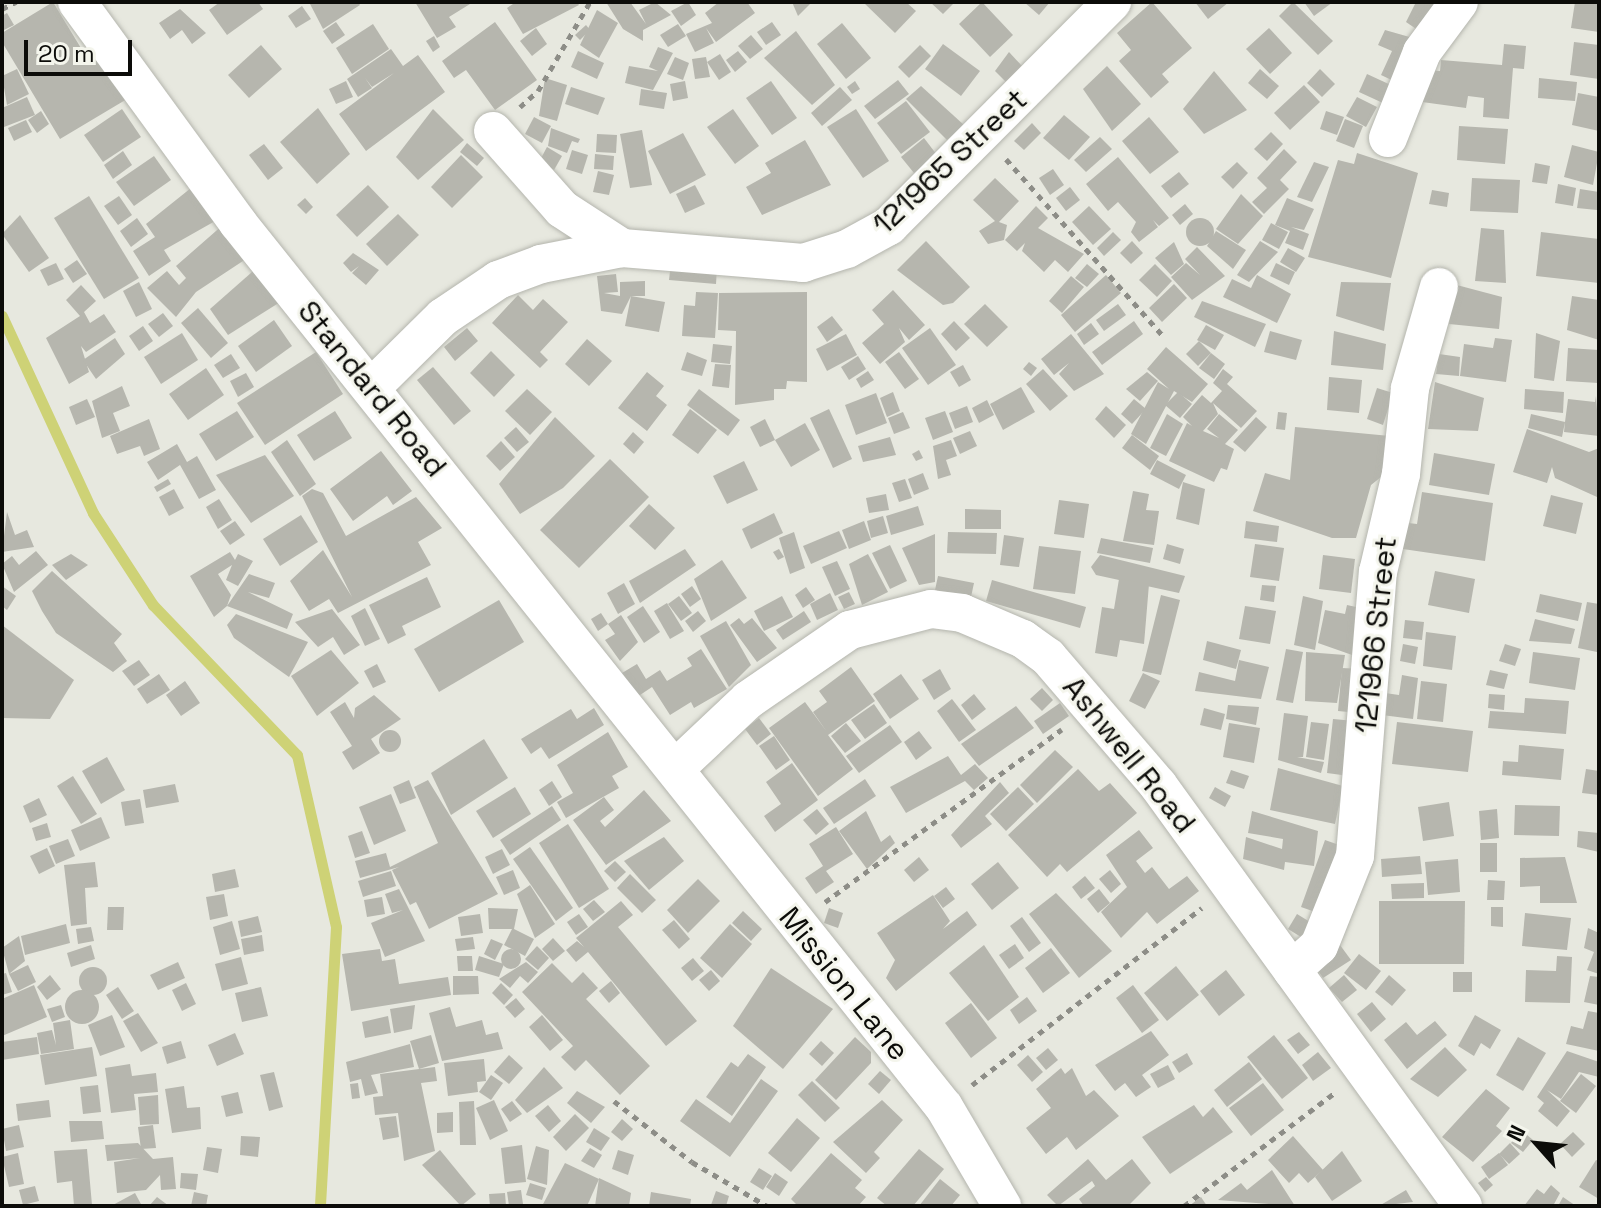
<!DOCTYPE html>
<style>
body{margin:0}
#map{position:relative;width:1601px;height:1208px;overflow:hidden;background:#e7e8df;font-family:"Space Grotesk",sans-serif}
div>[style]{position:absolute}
.stream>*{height:11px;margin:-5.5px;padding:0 5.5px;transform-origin:5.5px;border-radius:5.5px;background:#ced276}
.building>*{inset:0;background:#b6b6ae}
.round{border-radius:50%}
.path>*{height:5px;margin-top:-2.5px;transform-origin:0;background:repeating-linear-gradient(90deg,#8d8d87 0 6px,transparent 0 12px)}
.roads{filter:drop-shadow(0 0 2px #b4b5ad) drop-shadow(0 0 2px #b4b5ad)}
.minor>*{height:38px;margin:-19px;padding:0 19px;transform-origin:19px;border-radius:19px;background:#fff}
span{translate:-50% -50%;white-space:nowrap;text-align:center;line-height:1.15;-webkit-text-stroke:6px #f4f5ec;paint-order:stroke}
.street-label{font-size:30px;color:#0c0c09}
.frame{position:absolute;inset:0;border:4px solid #0c0c09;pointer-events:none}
.north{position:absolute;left:1497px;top:1104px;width:80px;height:80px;-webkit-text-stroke:6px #f4f5ec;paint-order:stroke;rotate:297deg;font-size:22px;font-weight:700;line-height:32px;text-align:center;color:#0c0c09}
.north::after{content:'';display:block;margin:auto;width:28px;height:36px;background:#0c0c09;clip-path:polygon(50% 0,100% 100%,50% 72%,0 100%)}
.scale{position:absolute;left:24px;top:40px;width:108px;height:36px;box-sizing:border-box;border:4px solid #0c0c09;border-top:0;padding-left:10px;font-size:24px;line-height:28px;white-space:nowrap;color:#0c0c09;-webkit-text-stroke:6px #f4f5ec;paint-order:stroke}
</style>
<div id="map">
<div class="stream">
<i style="left:2px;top:316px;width:217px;rotate:65.2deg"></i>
<i style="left:93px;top:513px;width:110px;rotate:56.9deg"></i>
<i style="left:153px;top:605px;width:208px;rotate:46.2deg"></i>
<i style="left:297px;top:755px;width:176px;rotate:77.2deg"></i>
<i style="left:336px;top:927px;width:279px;rotate:93.3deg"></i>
</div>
<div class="building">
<i style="clip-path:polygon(53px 2px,87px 58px,98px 52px,127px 99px,60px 139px,2px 42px,2px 33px)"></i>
<i style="clip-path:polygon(220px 2px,258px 2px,263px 9px,227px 35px,209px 10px)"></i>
<i style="clip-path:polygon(309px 2px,358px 2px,360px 5px,323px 29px)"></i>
<i style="clip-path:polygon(415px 2px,469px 2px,470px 4px,449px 17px,456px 27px,437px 38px)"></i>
<i style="clip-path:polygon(516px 2px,577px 2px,579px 5px,523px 34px,507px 8px)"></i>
<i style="clip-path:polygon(606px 2px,630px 2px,646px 24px,639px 10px,655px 2px,671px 15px,643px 30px,643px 41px,623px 29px)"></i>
<i style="clip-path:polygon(688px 2px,696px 15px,681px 26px,671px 11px)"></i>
<i style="clip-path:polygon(719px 2px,747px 2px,755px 13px,716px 42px,706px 28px,714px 43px,695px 52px,686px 34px,712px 23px,705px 13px)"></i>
<i style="clip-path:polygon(792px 2px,812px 2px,798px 16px)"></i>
<i style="clip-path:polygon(863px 2px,906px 2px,916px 11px,895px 33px)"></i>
<i style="clip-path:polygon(930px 2px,955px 2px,943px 14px)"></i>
<i style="clip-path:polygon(982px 2px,1013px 35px,990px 57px,959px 24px)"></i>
<i style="clip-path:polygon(1024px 2px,1050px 2px,1039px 15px)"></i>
<i style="clip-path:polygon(1152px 2px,1192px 48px,1162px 74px,1169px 82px,1151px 98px,1119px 61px,1131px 50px,1117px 33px)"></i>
<i style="clip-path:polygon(1195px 2px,1229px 2px,1208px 19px)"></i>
<i style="clip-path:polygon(1293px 2px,1333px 41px,1318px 55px,1279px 16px)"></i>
<i style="clip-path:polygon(1304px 2px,1333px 2px,1314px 16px)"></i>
<i style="clip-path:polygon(1446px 2px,1425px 35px,1406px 22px,1416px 2px)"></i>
<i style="clip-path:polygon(1575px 2px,1599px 2px,1599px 32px,1571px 28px)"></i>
<i style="clip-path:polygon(302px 6px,311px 19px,296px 28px,288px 16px)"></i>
<i style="clip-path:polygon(180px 9px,206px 33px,192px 44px,182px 30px,170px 39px,159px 23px)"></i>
<i style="clip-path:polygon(597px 10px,618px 23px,599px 58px,580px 45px)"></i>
<i style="clip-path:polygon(7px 13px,14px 25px,2px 31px,2px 16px)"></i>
<i style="clip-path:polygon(336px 22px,345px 35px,332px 44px,323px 31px)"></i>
<i style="clip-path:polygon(495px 22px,537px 80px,495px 110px,466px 70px,454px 78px,442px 61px)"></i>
<i style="clip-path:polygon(772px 22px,781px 35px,766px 45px,757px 32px)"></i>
<i style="clip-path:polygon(842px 23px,871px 58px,846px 79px,817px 44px)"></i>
<i style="clip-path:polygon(373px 24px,389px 49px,352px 74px,336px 48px)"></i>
<i style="clip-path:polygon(678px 24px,686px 36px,668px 47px,660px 35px)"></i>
<i style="clip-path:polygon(586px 25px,590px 30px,580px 40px,575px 35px)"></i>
<i style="clip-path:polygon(536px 28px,547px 44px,532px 56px,520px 41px)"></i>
<i style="clip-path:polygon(1269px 28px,1292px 53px,1270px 74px,1246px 49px)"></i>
<i style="clip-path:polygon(1385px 30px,1420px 40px,1400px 84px,1381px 75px,1392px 51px,1378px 45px)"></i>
<i style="clip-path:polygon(796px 31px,835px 85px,812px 105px,764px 58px)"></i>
<i style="clip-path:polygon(751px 35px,763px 49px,750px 59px,738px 46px)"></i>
<i style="clip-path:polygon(434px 36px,440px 47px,433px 52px,426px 41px)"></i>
<i style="clip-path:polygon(1574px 42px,1599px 45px,1599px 79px,1570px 75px)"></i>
<i style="clip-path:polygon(943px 44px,980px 71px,961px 96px,925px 69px)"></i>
<i style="clip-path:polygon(1504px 44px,1526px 46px,1524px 69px,1513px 68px,1509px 119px,1483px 117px,1484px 98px,1468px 96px,1466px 108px,1422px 102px,1425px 70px,1440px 71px,1441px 60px,1502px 65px)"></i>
<i style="clip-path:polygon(261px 45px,282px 69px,249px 98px,228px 75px)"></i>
<i style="clip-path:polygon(920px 45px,931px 56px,909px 78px,898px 67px)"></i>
<i style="clip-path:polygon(658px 47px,673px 53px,653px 90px,625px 83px,629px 66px,658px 71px,649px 67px)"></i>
<i style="clip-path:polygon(391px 49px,403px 66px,418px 55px,445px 92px,366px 151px,339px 114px,394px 73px,372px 87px,365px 78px,372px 88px,358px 97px,347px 79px)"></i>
<i style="clip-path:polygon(578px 51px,604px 63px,597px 79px,571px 67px)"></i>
<i style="clip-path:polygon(738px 51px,747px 62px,735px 72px,726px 60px)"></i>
<i style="clip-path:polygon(1009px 52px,1022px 66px,1006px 82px,995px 71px)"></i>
<i style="clip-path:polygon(720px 54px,731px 72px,719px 80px,707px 62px)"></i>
<i style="clip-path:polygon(675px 57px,689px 63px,683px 80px,667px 74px)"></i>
<i style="clip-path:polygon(706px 57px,710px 77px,695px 79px,692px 59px)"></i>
<i style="clip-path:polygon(1107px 66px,1141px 104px,1112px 131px,1083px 89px)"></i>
<i style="clip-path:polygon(17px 69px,29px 94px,7px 105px,2px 76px)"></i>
<i style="clip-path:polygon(1260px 69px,1279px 86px,1267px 99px,1248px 83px)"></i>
<i style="clip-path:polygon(1320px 69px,1335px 84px,1322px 97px,1307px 83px)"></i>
<i style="clip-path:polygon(1214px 71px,1247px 110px,1204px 134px,1183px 109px)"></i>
<i style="clip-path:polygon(1367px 74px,1393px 86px,1385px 104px,1359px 92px)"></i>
<i style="clip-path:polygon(545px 78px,567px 85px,557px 121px,539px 116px)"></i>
<i style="clip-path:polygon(1539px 78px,1577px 82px,1575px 101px,1538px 98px)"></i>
<i style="clip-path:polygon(898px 80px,909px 94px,875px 119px,864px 106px)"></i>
<i style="clip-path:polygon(346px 81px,353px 97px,336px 104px,329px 89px)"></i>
<i style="clip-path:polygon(685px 81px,688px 98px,673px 101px,670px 84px)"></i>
<i style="clip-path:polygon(771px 81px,797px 118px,772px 135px,746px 98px)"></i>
<i style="clip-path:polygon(855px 81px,860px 89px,852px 94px,847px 87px)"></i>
<i style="clip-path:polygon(1304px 85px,1320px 102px,1290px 130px,1274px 113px)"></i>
<i style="clip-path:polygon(921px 86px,964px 125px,947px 140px,906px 99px)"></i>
<i style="clip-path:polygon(571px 87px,605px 98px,598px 115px,565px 104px)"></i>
<i style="clip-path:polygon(840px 87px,852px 100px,822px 126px,811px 113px)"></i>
<i style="clip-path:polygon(641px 89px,667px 93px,664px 109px,639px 105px)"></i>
<i style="clip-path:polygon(1578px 93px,1599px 97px,1599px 131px,1572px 125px)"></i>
<i style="clip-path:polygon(27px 97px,35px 115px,4px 127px,2px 108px)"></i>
<i style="clip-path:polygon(1357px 97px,1377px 107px,1366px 127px,1346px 116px)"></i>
<i style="clip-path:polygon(906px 101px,930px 132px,901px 154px,877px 123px)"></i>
<i style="clip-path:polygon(318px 108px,350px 154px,317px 184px,280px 142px)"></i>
<i style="clip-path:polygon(122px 109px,141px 137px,103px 162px,84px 135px)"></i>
<i style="clip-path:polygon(433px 109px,464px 140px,418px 180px,396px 157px)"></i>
<i style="clip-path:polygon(733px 109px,759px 146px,735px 164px,707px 127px)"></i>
<i style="clip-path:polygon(856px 109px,889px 161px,863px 178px,827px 127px)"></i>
<i style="clip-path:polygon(41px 111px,49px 124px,37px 133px,28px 120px)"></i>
<i style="clip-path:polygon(1326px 111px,1344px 117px,1337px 135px,1320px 129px)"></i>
<i style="clip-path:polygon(1064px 115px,1090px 137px,1069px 160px,1043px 138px)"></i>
<i style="clip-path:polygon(534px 117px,551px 126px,542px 143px,525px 134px)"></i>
<i style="clip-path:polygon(1149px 117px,1179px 152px,1150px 174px,1122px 141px)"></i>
<i style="clip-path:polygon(1345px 119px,1363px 126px,1354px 148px,1336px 141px)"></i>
<i style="clip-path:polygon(26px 120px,32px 132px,14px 141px,8px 128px)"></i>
<i style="clip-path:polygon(1032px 123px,1041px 133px,1024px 150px,1014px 141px)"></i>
<i style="clip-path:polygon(1459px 126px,1508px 129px,1505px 164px,1457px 160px)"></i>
<i style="clip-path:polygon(551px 128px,580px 139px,578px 143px,572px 141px,567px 153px,548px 146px)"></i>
<i style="clip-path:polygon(642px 130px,652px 185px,630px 188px,620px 134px)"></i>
<i style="clip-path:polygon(1271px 132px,1283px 144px,1267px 161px,1254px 149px)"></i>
<i style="clip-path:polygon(683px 133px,706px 175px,670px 194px,648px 151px)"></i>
<i style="clip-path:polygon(597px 134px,617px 135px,616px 153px,596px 152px)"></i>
<i style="clip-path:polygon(1100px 137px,1112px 149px,1086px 172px,1074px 160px)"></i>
<i style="clip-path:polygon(924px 138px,937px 155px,914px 173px,901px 157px)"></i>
<i style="clip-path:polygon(805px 140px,831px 185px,762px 215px,746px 187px,771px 173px,765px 163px)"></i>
<i style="clip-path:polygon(467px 143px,484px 158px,477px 166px,460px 152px)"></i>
<i style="clip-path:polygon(264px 144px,283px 168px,268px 180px,249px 155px)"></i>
<i style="clip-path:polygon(1572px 145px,1599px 152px,1593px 185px,1564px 177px)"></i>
<i style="clip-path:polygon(547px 147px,562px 156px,554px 170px,539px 162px)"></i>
<i style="clip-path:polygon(1284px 149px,1297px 162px,1280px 180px,1289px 189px,1264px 214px,1252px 202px,1267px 188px,1257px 178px)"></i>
<i style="clip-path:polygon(572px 150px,588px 155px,582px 174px,566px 169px)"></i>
<i style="clip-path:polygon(123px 151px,132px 165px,113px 179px,104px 165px)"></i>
<i style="clip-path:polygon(1357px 153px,1418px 173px,1391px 278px,1308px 257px,1338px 160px,1354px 164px)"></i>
<i style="clip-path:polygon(595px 154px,614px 156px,613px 170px,594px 169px)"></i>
<i style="clip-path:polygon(461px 155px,483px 177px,452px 208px,431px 187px)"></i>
<i style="clip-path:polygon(154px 156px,171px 180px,134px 206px,116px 182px)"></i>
<i style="clip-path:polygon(1118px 157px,1169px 218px,1159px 226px,1153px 220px,1158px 227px,1139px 242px,1131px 232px,1136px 222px,1118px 202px,1108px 211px,1086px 184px)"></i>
<i style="clip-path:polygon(1237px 162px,1248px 173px,1233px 189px,1221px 177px)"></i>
<i style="clip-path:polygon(1314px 162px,1329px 167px,1312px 202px,1297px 197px)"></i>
<i style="clip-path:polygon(1535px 163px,1550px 166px,1547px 184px,1532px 182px)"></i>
<i style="clip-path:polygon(1053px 169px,1064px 185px,1050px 195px,1039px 178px)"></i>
<i style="clip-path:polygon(598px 171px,614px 175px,609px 195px,593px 192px)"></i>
<i style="clip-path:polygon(1179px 172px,1189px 184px,1171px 198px,1161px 186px)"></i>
<i style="clip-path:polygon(995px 178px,1019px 201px,999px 222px,1007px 225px,1004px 240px,988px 244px,979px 231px,995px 221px,973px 200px)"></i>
<i style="clip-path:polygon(1472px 178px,1520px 180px,1518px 213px,1470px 211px)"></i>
<i style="clip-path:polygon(196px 184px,224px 216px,164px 250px,171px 261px,149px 276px,133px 251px,155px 237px,146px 224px)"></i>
<i style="clip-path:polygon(1558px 184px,1576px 188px,1573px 206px,1555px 203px)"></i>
<i style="clip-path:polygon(368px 185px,389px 207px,357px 237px,336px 215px)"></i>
<i style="clip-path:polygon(695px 185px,705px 204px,685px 213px,676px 194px)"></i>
<i style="clip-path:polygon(1070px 187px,1080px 200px,1066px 211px,1056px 198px)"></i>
<i style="clip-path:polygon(1580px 189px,1599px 192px,1597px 210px,1577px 208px)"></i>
<i style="clip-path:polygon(1432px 190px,1449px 193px,1447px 207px,1429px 204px)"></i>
<i style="clip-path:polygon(1241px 194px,1263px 216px,1238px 244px,1216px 229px)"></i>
<i style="clip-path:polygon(89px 196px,139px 278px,104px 299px,54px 218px)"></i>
<i style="clip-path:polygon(119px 196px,132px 215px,118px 225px,104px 206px)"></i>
<i style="clip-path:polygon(305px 198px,313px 207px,306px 214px,297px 205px)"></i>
<i style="clip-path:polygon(1287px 198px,1314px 209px,1304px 230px,1291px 227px,1309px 234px,1303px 250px,1285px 243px,1290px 231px,1275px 225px)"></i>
<i style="clip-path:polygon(1185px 204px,1193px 214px,1180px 225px,1172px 215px)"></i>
<i style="clip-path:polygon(1036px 206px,1048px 218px,1038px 228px,1084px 254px,1068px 272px,1055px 260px,1044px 272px,1022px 251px,1025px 243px,1017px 251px,1005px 240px)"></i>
<i style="clip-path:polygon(1089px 206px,1111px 229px,1093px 245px,1072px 222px)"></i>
<i style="clip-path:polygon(398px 214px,419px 235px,387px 266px,366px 244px)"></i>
<i style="clip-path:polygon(20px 215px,49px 258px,29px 272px,2px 234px)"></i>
<i class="round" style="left:1186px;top:218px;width:28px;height:28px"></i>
<i style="clip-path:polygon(137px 218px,148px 234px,131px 247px,120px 231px)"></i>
<i style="clip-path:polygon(1271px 223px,1288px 232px,1279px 249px,1262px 240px)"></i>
<i style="clip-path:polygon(224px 224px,249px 257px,196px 292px,176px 317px,147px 288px,167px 271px,179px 285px,186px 278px,176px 266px)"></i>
<i style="clip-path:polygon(1481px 228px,1504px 230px,1506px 283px,1475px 281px)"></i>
<i style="clip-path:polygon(1216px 231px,1246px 250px,1233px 269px,1207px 246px)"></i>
<i style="clip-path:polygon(1113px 232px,1121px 240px,1104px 256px,1097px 248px)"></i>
<i style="clip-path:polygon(1541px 232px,1599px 239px,1599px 283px,1536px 276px)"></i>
<i style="clip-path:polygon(926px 241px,970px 287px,953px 303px,943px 305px,897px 270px)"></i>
<i style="clip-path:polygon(1132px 241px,1143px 253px,1131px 264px,1120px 253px)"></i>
<i style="clip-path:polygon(1260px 241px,1278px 252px,1249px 282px,1237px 275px)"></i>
<i style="clip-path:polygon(1174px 242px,1184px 264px,1171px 275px,1155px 258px)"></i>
<i style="clip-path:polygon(1197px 247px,1225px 276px,1192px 300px,1171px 277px,1186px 263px,1200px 275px,1185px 259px)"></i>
<i style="clip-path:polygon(1288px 248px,1305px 258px,1296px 272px,1280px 262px)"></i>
<i style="clip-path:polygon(353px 253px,379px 270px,366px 285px,352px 273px,359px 266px,351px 272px,343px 263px)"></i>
<i style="clip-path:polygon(77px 260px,87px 274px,73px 283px,64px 269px)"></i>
<i style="clip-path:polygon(56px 263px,64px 279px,48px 286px,40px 270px)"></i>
<i style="clip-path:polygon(671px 263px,717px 267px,716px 284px,669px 280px)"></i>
<i style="clip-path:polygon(1276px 263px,1295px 272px,1289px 285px,1270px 276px)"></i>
<i style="clip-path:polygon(1087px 264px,1099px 274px,1087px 287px,1075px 278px)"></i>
<i style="clip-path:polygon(1155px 264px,1172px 281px,1157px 297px,1139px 280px)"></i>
<i style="clip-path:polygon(260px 265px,285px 299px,228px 335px,210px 309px)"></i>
<i style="clip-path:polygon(616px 274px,618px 292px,604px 293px,620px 296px,620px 282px,645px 281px,645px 296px,631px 296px,665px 302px,659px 332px,625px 326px,631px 296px,622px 314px,601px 311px,597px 276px)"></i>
<i style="clip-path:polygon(1106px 275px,1121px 293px,1075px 332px,1061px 315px)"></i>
<i style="clip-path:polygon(1257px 275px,1291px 294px,1277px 323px,1223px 297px,1232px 279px,1251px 288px)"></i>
<i style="clip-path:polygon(1071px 276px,1084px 287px,1062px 313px,1049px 301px)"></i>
<i style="clip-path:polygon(139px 282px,152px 309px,136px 317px,123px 291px)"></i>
<i style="clip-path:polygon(1341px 282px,1391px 283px,1384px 331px,1336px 316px)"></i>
<i style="clip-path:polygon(1174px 284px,1187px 298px,1162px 322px,1149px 308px)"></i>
<i style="clip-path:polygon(1453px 284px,1502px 297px,1499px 329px,1449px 324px)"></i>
<i style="clip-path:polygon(81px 285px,96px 301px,84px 312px,90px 323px,104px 314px,116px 332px,86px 352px,81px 346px,89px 372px,69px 384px,46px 338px,80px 316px,66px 300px)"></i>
<i style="clip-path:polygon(893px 290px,925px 325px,909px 340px,899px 328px,905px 342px,880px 364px,862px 343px,884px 324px,872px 310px)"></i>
<i style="clip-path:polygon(696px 292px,718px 293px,715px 338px,682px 336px,684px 305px,695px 306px)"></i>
<i style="clip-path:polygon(807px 292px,807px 382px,787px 381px,786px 389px,774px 389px,774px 400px,735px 405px,736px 331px,718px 330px,719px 293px)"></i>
<i style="clip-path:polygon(518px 295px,533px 310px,543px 299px,568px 322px,540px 352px,548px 360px,540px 368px,492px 323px)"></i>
<i style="clip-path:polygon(1572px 296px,1599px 300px,1599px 340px,1567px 330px)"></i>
<i style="clip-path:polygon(1202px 301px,1266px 324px,1255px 347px,1194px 317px)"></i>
<i style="clip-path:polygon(985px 304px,1008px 327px,987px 347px,964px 324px)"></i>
<i style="clip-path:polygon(1118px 304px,1126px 315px,1104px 331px,1096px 320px)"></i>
<i style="clip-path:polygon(198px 308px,228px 343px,211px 358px,181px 323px)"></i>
<i style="clip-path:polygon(163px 313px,173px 326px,159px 337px,148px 324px)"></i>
<i style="clip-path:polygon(832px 316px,843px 330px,827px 342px,817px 327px)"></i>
<i style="clip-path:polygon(274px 320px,292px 346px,256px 372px,238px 346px)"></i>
<i style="clip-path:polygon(954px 321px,970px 338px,956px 351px,941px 334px)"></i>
<i style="clip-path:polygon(1134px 321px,1143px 334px,1102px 365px,1092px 352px)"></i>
<i style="clip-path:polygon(1091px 323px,1099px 334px,1084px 345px,1077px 334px)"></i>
<i style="clip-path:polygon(1206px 325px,1224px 335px,1215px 350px,1197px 340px)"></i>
<i style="clip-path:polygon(143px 326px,153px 341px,139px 351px,129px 336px)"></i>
<i style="clip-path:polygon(467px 328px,478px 341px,455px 361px,444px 347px)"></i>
<i style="clip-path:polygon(930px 328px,956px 365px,928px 385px,902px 348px)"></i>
<i style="clip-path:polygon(1270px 331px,1302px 340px,1296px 360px,1264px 352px)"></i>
<i style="clip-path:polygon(1334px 331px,1386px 344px,1383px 370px,1331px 365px)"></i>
<i style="clip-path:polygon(182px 333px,198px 360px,161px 384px,144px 357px)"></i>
<i style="clip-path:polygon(1536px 333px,1560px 341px,1554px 381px,1534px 378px)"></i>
<i style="clip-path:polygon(846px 334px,857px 355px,827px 371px,816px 349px)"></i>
<i style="clip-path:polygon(1071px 334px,1104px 374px,1074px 391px,1059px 374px,1069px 363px,1054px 375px,1041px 359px)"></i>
<i style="clip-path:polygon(115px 338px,125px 354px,96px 379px,83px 360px)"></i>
<i style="clip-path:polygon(1495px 338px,1512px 340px,1506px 382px,1460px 376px,1464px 344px,1493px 348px)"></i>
<i style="clip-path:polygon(587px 339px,612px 361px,589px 386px,565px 364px)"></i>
<i style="clip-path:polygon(1199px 341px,1211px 353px,1198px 366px,1186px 354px)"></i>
<i style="clip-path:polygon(713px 344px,732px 346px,730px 364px,711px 362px)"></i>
<i style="clip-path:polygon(1166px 347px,1208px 384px,1192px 402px,1174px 391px,1146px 444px,1131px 434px,1158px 382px,1169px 389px,1147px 369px)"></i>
<i style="clip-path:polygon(1568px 348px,1599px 350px,1598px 383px,1566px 381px)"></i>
<i style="clip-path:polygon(491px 351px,515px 375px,494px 397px,470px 373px)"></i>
<i style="clip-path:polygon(316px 352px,343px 394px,265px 445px,237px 403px)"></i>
<i style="clip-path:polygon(687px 352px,707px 360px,702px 376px,681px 370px)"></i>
<i style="clip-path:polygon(899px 352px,919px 379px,905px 389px,885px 362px)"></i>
<i style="clip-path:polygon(1211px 353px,1225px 364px,1214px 379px,1199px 368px)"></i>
<i style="clip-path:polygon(231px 354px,240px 368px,223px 378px,214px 365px)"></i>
<i style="clip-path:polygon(1439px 354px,1460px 357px,1459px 376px,1436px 374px)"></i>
<i style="clip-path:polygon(858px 356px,866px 369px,849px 380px,841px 367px)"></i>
<i style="clip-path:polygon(1029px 362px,1037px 368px,1031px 376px,1023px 369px)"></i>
<i style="clip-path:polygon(715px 364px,731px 365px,729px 388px,712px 386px)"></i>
<i style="clip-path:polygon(963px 365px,971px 380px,959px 387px,950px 372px)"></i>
<i style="clip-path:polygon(433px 367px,471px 411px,454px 425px,417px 380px)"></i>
<i style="clip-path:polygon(206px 368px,224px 395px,188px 420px,169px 394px)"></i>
<i style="clip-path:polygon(1043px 369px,1068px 396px,1050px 411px,1026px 384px)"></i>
<i style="clip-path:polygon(1223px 369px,1233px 377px,1227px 384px,1257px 411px,1241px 428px,1213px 403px,1218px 414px,1203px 431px,1219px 438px,1207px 429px,1219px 414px,1238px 430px,1225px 444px,1234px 449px,1227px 470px,1221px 468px,1214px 482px,1169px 461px,1187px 423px,1192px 426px,1183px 417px,1202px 395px,1211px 403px,1222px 391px,1213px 383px)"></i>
<i style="clip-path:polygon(868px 371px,874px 380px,861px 388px,856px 379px)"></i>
<i style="clip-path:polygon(647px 372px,664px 386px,656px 396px,667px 405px,647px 431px,618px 408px)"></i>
<i style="clip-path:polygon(1147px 372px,1158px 381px,1140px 401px,1126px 389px)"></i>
<i style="clip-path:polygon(246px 373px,254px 387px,238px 397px,230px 381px)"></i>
<i style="clip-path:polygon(1329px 377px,1362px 380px,1359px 413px,1327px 410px)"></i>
<i style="clip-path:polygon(1435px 382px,1484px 398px,1478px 431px,1428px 429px)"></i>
<i style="clip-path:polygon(122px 386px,130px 406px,113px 413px,120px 431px,102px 438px,92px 401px)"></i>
<i style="clip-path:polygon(1021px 387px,1035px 412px,1003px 430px,990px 404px)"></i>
<i style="clip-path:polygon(1377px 388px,1393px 393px,1383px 425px,1367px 419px)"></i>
<i style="clip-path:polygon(527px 389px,552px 412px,530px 435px,505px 411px)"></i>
<i style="clip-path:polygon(699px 389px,740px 420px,728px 436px,687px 405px)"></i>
<i style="clip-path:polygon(1525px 389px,1564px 392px,1563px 413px,1524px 409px)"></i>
<i style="clip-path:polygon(893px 392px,900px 411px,887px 417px,880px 398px)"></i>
<i style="clip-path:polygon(1178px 392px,1192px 404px,1180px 418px,1165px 405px)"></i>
<i style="clip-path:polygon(876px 393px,887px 423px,856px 435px,845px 405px)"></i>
<i style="clip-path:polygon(1596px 396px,1599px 436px,1564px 432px,1565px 422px,1562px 437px,1528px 428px,1531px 414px,1565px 422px,1568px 399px,1595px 402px)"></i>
<i style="clip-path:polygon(87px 399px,95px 417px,76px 425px,69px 407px)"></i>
<i style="clip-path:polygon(1134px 399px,1146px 409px,1132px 424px,1121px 414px)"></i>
<i style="clip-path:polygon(987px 400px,994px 415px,979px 423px,972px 408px)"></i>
<i style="clip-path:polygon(967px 406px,973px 422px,955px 429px,949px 413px)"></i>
<i style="clip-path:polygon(1106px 406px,1126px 425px,1114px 438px,1095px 419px)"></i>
<i style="clip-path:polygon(690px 409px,717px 430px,698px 454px,672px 435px)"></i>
<i style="clip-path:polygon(829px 409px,852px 459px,833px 468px,810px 418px)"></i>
<i style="clip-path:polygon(237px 411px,254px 437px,216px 461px,199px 434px)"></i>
<i style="clip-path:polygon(335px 411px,352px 438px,314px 461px,297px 435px)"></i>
<i style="clip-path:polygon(945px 411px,953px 432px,933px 440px,925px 418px)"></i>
<i style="clip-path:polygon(903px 412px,910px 428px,894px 434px,888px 418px)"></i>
<i style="clip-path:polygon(1278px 412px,1287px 413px,1285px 430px,1276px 429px)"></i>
<i style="clip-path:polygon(1167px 414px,1183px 424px,1166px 456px,1150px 448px)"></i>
<i style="clip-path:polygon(555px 417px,595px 456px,563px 488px,520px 514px,499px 484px)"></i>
<i style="clip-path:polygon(1256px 417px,1267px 427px,1245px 452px,1233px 442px)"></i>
<i style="clip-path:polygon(149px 419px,160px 449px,144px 456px,140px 446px,117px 454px,110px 436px)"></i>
<i style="clip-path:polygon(765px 419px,775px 440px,760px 447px,750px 427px)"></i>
<i style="clip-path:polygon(805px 423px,820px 450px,791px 467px,775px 440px)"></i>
<i style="clip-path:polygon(516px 427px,529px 442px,517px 452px,504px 438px)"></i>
<i style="clip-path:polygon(1295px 427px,1390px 436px,1386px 473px,1371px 485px,1356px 538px,1332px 538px,1253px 511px,1265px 473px,1290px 480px)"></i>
<i style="clip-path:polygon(1527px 429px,1589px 452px,1599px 448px,1597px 497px,1555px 478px,1552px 467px,1547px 483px,1513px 472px)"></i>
<i style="clip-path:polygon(970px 431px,977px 446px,960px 454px,953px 438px)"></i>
<i style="clip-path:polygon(633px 432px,644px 442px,634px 454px,623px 444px)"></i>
<i style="clip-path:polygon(1132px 435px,1159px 456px,1150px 470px,1122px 448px)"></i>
<i style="clip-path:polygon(890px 437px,896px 455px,863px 462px,858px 446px)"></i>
<i style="clip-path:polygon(287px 440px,316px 484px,300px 496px,271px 452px)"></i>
<i style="clip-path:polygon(951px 440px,957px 456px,946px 460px,951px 475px,938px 479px,933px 446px)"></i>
<i style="clip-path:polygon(501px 441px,515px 457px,500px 471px,486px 456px)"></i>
<i style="clip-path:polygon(177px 444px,187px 462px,197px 456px,216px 490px,199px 499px,180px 465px,158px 480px,147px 462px)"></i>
<i style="clip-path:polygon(919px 450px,923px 458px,916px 461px,912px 454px)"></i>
<i style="clip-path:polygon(381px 451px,412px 491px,393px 505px,387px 496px,353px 521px,330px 489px)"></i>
<i style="clip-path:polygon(1434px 453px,1495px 464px,1489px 495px,1429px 485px)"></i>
<i style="clip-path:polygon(265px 455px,294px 496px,251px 523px,216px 475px)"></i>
<i style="clip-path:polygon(610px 459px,649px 497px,579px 568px,540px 530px)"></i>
<i style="clip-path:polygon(1157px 460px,1186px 475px,1179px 489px,1150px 474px)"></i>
<i style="clip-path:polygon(744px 461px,758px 490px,727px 504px,713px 476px)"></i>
<i style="clip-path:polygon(923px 473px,929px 489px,914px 495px,908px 479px)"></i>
<i style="clip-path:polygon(168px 479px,171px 484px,157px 492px,154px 487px)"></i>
<i style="clip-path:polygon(905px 479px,912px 498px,899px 502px,892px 483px)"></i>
<i style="clip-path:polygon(1183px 482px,1205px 489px,1199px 525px,1176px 519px)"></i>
<i style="clip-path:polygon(174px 489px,184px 508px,169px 516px,159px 497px)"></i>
<i style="clip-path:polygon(312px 489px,323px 493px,346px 536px,416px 497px,442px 528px,418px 542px,431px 565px,338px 613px,329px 599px,309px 611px,290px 581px,323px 550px,352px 597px,302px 496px)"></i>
<i style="clip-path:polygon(1133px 491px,1149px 494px,1146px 510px,1159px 511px,1154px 545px,1123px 541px)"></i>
<i style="clip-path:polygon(1422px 492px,1493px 503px,1485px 561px,1396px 548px,1399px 522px,1417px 524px)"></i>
<i style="clip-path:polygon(886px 494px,889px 510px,869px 513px,866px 498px)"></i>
<i style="clip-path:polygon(1551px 495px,1583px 503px,1576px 534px,1543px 526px)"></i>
<i style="clip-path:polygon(219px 499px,232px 520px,218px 529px,206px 507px)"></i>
<i style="clip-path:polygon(1059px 500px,1089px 504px,1084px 538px,1054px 534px)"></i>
<i style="clip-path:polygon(649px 504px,675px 528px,655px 550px,629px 526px)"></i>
<i style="clip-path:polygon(918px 506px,924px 525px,891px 535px,886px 516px)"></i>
<i style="clip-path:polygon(965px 509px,1001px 510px,1001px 529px,965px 529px)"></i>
<i style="clip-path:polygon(7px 512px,15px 535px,27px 530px,34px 547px,2px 552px)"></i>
<i style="clip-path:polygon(774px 513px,783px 533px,751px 549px,742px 529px)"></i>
<i style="clip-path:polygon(301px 515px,318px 542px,280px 566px,263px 539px)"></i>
<i style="clip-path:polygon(883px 516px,888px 533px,871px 538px,867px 521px)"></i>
<i style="clip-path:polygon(235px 521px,245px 535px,230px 545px,220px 531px)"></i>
<i style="clip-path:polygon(864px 521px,871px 540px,849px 549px,842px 530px)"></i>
<i style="clip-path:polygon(1246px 521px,1279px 526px,1277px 542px,1244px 538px)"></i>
<i style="clip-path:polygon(839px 531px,847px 548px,811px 564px,803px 546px)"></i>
<i style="clip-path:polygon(794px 532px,805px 568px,790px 574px,779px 538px)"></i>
<i style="clip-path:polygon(948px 532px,997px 533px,996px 554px,947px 553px)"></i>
<i style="clip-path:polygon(935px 534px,935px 582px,919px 585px,902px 548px)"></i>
<i style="clip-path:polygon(1004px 535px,1024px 538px,1019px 567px,1000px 565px)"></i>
<i style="clip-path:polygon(1101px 538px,1153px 548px,1150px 563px,1097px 553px)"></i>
<i style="clip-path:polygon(1167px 544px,1184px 549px,1180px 564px,1163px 559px)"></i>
<i style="clip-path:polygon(1255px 544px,1284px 548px,1279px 581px,1250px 577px)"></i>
<i style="clip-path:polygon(890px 545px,907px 581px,890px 589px,872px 553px)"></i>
<i style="clip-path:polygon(1039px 546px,1081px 551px,1075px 594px,1033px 589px)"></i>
<i style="clip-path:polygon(685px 549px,696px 565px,640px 603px,629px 581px)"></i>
<i style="clip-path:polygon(779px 549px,784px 557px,778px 560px,773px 552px)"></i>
<i style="clip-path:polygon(36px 551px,48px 565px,14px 592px,2px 564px,12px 556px,19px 565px)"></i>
<i style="clip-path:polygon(230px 552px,235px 560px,238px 554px,253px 561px,238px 586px,226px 580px,232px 565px,218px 574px,231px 595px,227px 606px,249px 574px,275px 583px,269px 598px,248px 592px,293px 614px,287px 629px,227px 606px,214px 617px,190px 576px)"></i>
<i style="clip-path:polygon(71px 554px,88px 565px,66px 580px,52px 565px)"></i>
<i style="clip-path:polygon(868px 554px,888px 592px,862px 605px,849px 564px)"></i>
<i style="clip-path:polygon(1100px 555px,1185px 576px,1179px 593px,1096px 575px,1091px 567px)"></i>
<i style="clip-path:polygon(1323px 555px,1355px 559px,1351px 593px,1319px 589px)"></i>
<i style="clip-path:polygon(722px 560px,747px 598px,711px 621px,694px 579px)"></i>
<i style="clip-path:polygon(837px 561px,850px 589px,835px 596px,822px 567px)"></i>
<i style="clip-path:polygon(52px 571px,122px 634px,114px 643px,127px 661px,113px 672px,56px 633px,42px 611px,32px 591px)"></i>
<i style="clip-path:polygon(1435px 571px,1475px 579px,1469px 613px,1428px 605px)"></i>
<i style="clip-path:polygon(938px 576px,974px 583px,971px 597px,935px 590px)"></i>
<i style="clip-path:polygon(427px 577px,441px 607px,402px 626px,406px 635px,388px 644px,369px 605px)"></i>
<i style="clip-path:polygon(1119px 579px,1149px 584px,1144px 644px,1120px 640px,1117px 657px,1095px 653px,1102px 607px,1114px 609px)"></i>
<i style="clip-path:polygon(992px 580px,1086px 607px,1080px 628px,986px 601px)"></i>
<i style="clip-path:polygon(624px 583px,635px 604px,618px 614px,607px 593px)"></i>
<i style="clip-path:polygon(1262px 585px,1276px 586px,1274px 602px,1260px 600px)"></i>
<i style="clip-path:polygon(2px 586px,16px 596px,7px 610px,2px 606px)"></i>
<i style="clip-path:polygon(692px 586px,701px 599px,690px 607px,681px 594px)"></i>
<i style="clip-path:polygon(806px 587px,815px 600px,803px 608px,795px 595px)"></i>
<i style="clip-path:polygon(849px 592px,855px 604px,844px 609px,838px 597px)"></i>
<i style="clip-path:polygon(830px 593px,838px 610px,817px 620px,810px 604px)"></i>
<i style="clip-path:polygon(1540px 594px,1582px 603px,1578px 621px,1536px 612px)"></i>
<i style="clip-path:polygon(1161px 595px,1180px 600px,1161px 675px,1142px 671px)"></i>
<i style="clip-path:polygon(679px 596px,692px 613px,681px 621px,668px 604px)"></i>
<i style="clip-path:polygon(782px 596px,793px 617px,764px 631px,754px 611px)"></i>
<i style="clip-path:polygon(1303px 596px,1323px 601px,1315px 650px,1294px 645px)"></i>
<i style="clip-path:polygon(499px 600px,524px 642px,439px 692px,414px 649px)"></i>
<i style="clip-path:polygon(1587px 602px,1599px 604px,1597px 652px,1578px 648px)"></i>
<i style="clip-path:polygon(667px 603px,684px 631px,670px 639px,654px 611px)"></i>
<i style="clip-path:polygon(1347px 605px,1365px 609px,1355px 656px,1318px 643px,1325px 610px,1345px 614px)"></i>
<i style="clip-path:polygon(643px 606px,660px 632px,644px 643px,627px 617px)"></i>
<i style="clip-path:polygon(1245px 606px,1276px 611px,1270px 644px,1239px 639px)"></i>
<i style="clip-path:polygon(365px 608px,380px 639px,365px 646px,351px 616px)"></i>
<i style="clip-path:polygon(332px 609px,360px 645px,344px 655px,333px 637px,318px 647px,295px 622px)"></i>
<i style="clip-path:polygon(698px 611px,706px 621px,693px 632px,685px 621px)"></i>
<i style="clip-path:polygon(804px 611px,811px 622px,783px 640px,776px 630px)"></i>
<i style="clip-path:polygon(601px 613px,608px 624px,598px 631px,591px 619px)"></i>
<i style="clip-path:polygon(236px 614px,308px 642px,289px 677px,234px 638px,227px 625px)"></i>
<i style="clip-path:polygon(621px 615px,638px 642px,620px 661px,605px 640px,615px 634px,608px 624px)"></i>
<i style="clip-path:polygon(739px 618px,744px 624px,752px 618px,777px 648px,757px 662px,730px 625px)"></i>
<i style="clip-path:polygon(1535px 619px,1575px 629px,1571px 644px,1529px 641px)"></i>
<i style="clip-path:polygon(1405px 620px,1424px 622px,1422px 640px,1403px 638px)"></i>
<i style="clip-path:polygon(726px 621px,751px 665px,729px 687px,700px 636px)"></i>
<i style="clip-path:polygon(2px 625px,74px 680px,50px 719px,2px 718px)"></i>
<i style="clip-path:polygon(1426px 632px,1456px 636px,1452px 670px,1423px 666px)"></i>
<i style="clip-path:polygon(1207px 641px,1241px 650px,1236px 669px,1203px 660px)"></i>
<i style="clip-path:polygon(1403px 644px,1418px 647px,1415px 664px,1400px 661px)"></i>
<i style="clip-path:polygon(1505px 644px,1521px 649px,1515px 666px,1499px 661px)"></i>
<i style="clip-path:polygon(701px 649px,727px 689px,694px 708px,691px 702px,670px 715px,652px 687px,637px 697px,622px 673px,637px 664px,646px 679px,660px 670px,667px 681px,692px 666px,687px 658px)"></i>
<i style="clip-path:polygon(1286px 649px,1303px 652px,1293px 703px,1276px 700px)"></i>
<i style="clip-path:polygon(331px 650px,359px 683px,317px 716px,291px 676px)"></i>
<i style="clip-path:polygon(1306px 652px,1345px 655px,1337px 703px,1305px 701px)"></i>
<i style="clip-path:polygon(1533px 652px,1580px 658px,1575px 690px,1529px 683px)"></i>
<i style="clip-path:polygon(139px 660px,150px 675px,134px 686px,122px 671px)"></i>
<i style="clip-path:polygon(1239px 660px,1269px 667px,1261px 699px,1195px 691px,1199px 672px,1235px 681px)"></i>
<i style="clip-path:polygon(377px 664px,386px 682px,373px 688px,364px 671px)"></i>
<i style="clip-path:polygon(851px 667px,875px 701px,828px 735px,853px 769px,818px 796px,769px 728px,805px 702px,827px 732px,813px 712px,827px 702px,819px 691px)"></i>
<i style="clip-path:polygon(1342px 668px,1361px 669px,1358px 713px,1338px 711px)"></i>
<i style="clip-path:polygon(940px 669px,951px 689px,934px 700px,922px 680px)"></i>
<i style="clip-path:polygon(1490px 670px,1508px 674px,1504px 689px,1486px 685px)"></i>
<i style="clip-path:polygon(1143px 673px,1160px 681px,1145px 709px,1129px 701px)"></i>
<i style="clip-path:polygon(159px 674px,170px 690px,147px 704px,137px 689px)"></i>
<i style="clip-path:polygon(901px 674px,919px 699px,890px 719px,873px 694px)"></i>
<i style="clip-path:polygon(1402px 675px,1418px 678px,1413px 719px,1382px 715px,1385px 693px,1399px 695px)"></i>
<i style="clip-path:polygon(185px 681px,200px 703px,181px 716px,166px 695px)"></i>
<i style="clip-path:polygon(1421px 681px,1447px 684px,1443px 722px,1417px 719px)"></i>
<i style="clip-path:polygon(1042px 688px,1053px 700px,1042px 711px,1030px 699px)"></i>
<i style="clip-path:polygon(974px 694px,986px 709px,972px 720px,961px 705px)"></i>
<i style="clip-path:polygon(1489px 694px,1505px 695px,1504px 710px,1488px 708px)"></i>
<i style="clip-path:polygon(374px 695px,401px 719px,371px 739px,380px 753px,353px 770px,342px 752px,352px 746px,330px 712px,345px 702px,354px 718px,355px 708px)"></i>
<i style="clip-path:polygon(1525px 698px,1569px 701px,1566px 734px,1488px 728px,1490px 711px,1524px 713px)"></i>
<i style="clip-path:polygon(952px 699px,976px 730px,959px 742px,937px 711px)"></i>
<i style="clip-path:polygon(1060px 703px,1069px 716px,1043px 734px,1034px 721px)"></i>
<i style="clip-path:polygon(874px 704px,887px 723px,865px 739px,851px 720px)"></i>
<i style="clip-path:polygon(1228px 705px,1259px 707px,1256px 725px,1226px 719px)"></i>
<i style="clip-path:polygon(1016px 706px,1034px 728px,979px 766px,961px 744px)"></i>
<i style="clip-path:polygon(594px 708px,604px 725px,549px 759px,541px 747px,531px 754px,521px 739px,571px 709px,577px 719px)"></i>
<i style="clip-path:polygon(1204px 708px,1225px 714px,1221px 730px,1200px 725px)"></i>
<i style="clip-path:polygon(1284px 713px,1308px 716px,1303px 757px,1297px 757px,1324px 762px,1321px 773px,1278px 760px)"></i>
<i style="clip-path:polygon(759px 718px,771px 734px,757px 745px,745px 729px)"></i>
<i style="clip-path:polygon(1333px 719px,1355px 721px,1349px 776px,1327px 773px)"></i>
<i style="clip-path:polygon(1311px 722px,1329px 724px,1324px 760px,1306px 757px)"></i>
<i style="clip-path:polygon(1397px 722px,1473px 731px,1468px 772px,1392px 764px)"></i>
<i style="clip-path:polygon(846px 723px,861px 741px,845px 753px,831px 736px)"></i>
<i style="clip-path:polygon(1229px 723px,1260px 728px,1254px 763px,1223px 757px)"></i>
<i style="clip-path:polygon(890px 725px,902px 742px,859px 773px,846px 756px)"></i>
<i class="round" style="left:379px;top:730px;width:22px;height:22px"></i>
<i style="clip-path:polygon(919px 731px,932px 748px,916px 760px,904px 742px)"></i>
<i style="clip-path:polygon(608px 732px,628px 767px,612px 776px,619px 788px,566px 818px,557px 802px,573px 793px,557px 765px)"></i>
<i style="clip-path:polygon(774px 736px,790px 760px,776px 770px,759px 746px)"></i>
<i style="clip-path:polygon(484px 739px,508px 778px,451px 815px,431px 773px)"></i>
<i style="clip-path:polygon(1519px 745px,1564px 749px,1561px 780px,1502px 775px,1503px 761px,1518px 762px)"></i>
<i style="clip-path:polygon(1055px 750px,1073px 767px,1037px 803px,1020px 785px)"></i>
<i style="clip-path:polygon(948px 756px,961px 775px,975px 764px,988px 778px,974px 790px,965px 781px,906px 813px,890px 787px)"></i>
<i style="clip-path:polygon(107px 757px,125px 790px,101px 804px,82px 771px)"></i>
<i style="clip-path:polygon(792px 763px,818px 800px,775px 832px,764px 816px,781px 804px,766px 782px)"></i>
<i style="clip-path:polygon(1278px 768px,1343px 786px,1335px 824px,1270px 810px)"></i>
<i style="clip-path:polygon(1078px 769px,1099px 791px,1110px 783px,1137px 813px,1067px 872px,1060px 864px,1047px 877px,1008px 835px)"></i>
<i style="clip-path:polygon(1586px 769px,1599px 771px,1599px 795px,1582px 793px)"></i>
<i style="clip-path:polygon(1231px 770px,1249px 776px,1244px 789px,1226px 783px)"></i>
<i style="clip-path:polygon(73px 776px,97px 814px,81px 824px,57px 786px)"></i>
<i style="clip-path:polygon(865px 779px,876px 796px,834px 824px,823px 808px)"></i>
<i style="clip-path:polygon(409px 780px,416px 798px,400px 804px,393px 787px)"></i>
<i style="clip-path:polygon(428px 780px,498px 894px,429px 929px,416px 902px,410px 905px,392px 870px,399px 867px,360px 878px,355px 861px,386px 853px,390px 867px,438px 843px,414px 787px)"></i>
<i style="clip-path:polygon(552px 781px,562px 797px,549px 806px,539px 790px)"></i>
<i style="clip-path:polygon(1000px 782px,1009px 793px,985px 816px,992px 824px,961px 848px,951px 835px)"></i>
<i style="clip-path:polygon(175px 784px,179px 802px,146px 808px,143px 790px)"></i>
<i style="clip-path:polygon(515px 787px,531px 814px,493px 838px,476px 811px)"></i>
<i style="clip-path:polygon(1018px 787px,1034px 804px,1006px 831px,990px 814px)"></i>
<i style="clip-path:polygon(1215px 787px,1231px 796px,1225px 807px,1209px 798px)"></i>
<i style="clip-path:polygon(644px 790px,671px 821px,606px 865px,573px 820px,604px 797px,614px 810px,600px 821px,605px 827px)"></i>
<i style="clip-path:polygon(391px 794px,406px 831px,374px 845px,359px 807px)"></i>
<i style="clip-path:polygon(39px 798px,47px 815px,30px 823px,23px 806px)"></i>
<i style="clip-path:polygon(140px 799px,144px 823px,125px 826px,121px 802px)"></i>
<i style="clip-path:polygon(1449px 802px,1454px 836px,1423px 841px,1418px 807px)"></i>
<i style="clip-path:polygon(1515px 805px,1560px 806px,1559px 836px,1514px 835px)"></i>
<i style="clip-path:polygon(552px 806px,561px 820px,510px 855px,500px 840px)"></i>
<i style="clip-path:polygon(817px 809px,829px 824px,816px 835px,803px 820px)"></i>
<i style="clip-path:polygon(1497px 809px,1499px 838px,1481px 840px,1479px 811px)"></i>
<i style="clip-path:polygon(866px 811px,881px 842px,890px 835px,895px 843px,867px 869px,839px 831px)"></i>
<i style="clip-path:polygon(1252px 811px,1318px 831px,1314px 866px,1285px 862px,1284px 870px,1243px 859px,1246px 837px,1282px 849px,1283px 839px,1248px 833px)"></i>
<i style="clip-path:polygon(101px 817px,110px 838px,80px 851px,71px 830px)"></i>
<i style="clip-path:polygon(47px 823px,51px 837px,36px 841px,32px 828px)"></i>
<i style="clip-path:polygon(568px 824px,609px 889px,579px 908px,539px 843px)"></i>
<i style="clip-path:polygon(836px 827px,853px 854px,826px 871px,834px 882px,816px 894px,805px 878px,823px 866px,809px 844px)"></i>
<i style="clip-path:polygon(1139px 830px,1153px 848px,1136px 861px,1145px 873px,1152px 867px,1169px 889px,1187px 876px,1199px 891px,1157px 924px,1147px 912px,1121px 938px,1101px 912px,1127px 887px,1106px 855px)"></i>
<i style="clip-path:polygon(362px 831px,370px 853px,355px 858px,348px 836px)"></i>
<i style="clip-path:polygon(1578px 831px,1599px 833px,1599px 852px,1577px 847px)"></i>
<i style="clip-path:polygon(664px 837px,684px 861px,649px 890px,624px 861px)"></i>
<i style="clip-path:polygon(68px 839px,75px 856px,56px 864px,49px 846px)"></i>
<i style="clip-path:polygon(1325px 840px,1342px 846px,1318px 913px,1301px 907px)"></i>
<i style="clip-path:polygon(1480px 843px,1497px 843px,1497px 872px,1480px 872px)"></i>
<i style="clip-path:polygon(530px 847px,573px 908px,556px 921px,513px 859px)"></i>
<i style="clip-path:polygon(47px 848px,55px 866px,39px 874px,30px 856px)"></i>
<i style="clip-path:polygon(502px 849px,510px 865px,493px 874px,485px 857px)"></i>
<i style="clip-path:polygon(1420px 856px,1422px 874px,1382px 877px,1381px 859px)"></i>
<i style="clip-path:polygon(919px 857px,929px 870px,914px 882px,904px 870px)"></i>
<i style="clip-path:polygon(1565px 857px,1577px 903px,1540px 903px,1540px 886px,1520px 887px,1520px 858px)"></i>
<i style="clip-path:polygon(1458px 859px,1460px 892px,1428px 895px,1425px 862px)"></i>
<i style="clip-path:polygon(615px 861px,626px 872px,615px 882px,604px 871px)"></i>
<i style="clip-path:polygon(95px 862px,98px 887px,85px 888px,87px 924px,71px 926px,64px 865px)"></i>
<i style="clip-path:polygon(998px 862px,1019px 888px,992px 910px,971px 884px)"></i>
<i style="clip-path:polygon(235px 869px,239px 887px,215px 892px,212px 874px)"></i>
<i style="clip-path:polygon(513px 870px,520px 888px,504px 895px,496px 877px)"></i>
<i style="clip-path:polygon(1110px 870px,1121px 884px,1111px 893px,1099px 879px)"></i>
<i style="clip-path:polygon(391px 871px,396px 886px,363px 897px,358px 881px)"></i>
<i style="clip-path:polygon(630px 874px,656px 900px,642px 913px,617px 888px)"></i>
<i style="clip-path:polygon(1085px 876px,1095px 888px,1081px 899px,1072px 887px)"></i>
<i style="clip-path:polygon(698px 879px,720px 901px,688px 933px,667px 910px)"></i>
<i style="clip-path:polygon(1488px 880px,1505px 881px,1504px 900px,1487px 900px)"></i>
<i style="clip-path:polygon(1424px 883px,1424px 898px,1392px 899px,1391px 884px)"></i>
<i style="clip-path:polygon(530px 885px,555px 924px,535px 938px,517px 894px)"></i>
<i style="clip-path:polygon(946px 887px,955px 899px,943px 908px,934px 896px)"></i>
<i style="clip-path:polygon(399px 889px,425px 941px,385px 957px,371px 923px,403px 910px,392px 913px,385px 894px)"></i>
<i style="clip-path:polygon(1099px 889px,1110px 903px,1098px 913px,1087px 899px)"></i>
<i style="clip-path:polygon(1056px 893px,1112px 951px,1079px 978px,1029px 914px)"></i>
<i style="clip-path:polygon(224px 894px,228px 916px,210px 920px,206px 897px)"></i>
<i style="clip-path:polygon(933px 895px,950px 921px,943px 929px,967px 911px,977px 925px,896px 991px,886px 978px,895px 960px,877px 933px)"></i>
<i style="clip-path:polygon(382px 897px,385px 914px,367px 917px,364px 900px)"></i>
<i style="clip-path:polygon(594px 900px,605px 912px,593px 921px,583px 909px)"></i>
<i style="clip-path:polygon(621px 901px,633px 915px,618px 927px,697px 1021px,666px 1046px,588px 952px,576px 962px,566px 950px,577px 941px,584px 947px,576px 938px)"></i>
<i style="clip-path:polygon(1379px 901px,1465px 901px,1464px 964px,1379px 964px)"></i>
<i style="clip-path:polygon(108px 907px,124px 907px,123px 930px,107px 930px)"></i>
<i style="clip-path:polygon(1491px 907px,1503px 907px,1503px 927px,1491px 926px)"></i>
<i style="clip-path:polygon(488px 908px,518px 909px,514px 929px,534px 939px,525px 956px,504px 945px,512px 929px,489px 929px)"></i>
<i style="clip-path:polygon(829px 908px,843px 913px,838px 928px,824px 923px)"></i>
<i style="clip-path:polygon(743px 911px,762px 929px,751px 941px,732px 923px)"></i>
<i style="clip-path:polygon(1525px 913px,1571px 918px,1567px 950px,1522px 946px)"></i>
<i style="clip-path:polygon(480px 914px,483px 933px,461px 936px,458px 917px)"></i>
<i style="clip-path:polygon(579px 914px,588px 927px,576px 935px,567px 922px)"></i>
<i style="clip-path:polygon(1297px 914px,1310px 922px,1301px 937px,1288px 929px)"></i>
<i style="clip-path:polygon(258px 916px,262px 932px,241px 937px,238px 921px)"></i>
<i style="clip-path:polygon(1022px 917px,1041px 943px,1029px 952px,1010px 926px)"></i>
<i style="clip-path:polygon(674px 920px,690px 939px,679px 949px,662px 930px)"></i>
<i style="clip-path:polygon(232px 921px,240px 949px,220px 955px,213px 927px)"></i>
<i style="clip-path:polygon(66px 924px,70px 943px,25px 955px,21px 936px)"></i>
<i style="clip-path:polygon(730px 924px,752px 944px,722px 978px,700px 958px)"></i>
<i style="clip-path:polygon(91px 927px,94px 941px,78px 944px,76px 929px)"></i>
<i style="clip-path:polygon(1588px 928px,1599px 933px,1599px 974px,1587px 970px,1594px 952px,1584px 948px)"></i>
<i style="clip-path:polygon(262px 935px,264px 951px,244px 955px,241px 939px)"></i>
<i style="clip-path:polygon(19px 936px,25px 961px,9px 974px,28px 965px,36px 982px,18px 991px,9px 974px,2px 948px)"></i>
<i style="clip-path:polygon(473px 937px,475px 949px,457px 951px,455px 939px)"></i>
<i style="clip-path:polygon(553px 938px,565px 951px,553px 961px,542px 949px)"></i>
<i style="clip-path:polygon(491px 939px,503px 944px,495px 960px,484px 954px)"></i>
<i style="clip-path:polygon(1015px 944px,1024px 958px,1009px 969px,999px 955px)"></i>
<i style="clip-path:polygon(91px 945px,95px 959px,71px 967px,67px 953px)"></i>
<i style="clip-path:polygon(984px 945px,1019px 997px,988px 1021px,949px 973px)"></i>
<i style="clip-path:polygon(1340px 945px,1351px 960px,1323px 978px,1313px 963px)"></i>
<i style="clip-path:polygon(537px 946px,549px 958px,538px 970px,525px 959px)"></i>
<i style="clip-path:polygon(1051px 948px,1070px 973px,1043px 993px,1025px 968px)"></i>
<i style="clip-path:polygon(380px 949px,382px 961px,395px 959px,399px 984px,448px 977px,451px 995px,351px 1011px,342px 954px)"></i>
<i class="round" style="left:501px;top:949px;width:20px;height:20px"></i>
<i style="clip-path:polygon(1359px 954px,1381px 971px,1366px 990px,1344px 973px)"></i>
<i style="clip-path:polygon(457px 956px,472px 956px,473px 971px,458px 971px)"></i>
<i style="clip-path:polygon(479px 956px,504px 964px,499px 977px,475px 970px)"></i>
<i style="clip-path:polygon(1557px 956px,1572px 957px,1570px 1003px,1525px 1002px,1526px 970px,1556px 971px)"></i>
<i style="clip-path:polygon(241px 957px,248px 984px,222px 991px,215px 964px)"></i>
<i style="clip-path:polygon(693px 958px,704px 971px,692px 981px,681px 968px)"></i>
<i style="clip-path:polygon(178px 962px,185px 978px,158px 990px,150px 975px)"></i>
<i style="clip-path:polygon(526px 962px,538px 972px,528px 983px,520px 976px,510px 988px,499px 979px)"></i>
<i style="clip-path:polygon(552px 963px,572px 983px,583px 972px,598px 988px,586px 999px,650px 1066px,620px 1095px,586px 1060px,575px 1071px,561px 1057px,573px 1046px,522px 992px)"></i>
<i style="clip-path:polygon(1176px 966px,1199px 995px,1167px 1021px,1144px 993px)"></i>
<i class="round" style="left:79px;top:967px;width:28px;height:28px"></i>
<i style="clip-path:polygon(771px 968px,833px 1009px,783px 1069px,733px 1026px)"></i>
<i style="clip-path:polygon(711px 970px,720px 981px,709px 991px,699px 980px)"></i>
<i style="clip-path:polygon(1226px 970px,1245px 995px,1219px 1016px,1200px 991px)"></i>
<i style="clip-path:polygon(1453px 972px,1472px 972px,1472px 992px,1453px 992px)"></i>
<i style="clip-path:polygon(6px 973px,12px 992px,2px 995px,2px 974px)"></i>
<i style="clip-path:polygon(50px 975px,61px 989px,47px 1000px,37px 987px)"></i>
<i style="clip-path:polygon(1344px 975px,1357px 990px,1342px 1002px,1329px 988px)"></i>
<i style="clip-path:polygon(1389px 975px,1406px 990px,1392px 1006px,1375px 992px)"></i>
<i style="clip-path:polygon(453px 976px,478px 976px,479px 994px,453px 995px)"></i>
<i style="clip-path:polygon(1590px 976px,1599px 977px,1599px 1005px,1584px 1002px)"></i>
<i style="clip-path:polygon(611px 981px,620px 993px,609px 1003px,599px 991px)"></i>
<i style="clip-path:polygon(186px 983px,196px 1004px,182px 1011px,172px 990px)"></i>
<i style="clip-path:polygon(501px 983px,513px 995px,504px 1005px,492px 993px)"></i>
<i style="clip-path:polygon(34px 985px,47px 1017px,2px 1036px,2px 999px)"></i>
<i style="clip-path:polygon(1133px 985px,1159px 1020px,1142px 1033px,1116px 998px)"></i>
<i style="clip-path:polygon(118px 987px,134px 1011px,122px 1019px,106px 995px)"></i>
<i style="clip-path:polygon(261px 987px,268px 1016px,242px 1022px,235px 993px)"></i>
<i class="round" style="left:65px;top:990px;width:34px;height:34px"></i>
<i style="clip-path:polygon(1027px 997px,1037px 1011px,1019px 1024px,1010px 1010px)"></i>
<i style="clip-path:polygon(516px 998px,525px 1009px,515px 1018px,505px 1007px)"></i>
<i style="clip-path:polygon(1372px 1002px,1386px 1019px,1371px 1032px,1357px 1014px)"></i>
<i style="clip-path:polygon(971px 1003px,997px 1038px,971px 1058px,945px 1023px)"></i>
<i style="clip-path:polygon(61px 1005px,65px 1017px,52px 1022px,47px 1009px)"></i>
<i style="clip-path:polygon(415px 1005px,412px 1029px,394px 1033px,390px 1009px)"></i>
<i style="clip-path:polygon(450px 1007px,456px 1027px,482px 1020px,486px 1035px,498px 1032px,503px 1049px,442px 1061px,429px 1013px)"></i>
<i style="clip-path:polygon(1588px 1011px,1599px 1013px,1599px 1051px,1566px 1044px,1571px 1026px,1583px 1029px)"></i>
<i style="clip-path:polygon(138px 1013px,158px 1043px,141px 1052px,123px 1021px)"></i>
<i style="clip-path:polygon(112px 1015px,125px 1047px,100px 1056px,88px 1025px)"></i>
<i style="clip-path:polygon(542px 1015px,563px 1040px,550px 1051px,529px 1027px)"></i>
<i style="clip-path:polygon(1475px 1015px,1501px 1030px,1490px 1049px,1481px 1043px,1474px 1056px,1458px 1046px)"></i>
<i style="clip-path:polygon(388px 1016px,391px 1033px,365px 1038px,362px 1022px)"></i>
<i style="clip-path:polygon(70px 1020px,74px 1049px,41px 1054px,37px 1033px,52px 1030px,56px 1045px,53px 1023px)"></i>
<i style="clip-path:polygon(1435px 1021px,1447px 1035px,1407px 1069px,1384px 1040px,1406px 1022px,1417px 1035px)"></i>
<i style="clip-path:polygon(1151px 1031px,1169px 1055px,1142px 1075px,1151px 1087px,1136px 1097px,1125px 1083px,1115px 1091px,1095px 1065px)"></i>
<i style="clip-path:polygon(1299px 1032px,1310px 1045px,1298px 1054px,1287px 1040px)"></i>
<i style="clip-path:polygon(235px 1033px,244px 1054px,217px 1066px,208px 1045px)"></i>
<i style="clip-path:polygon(431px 1035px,439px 1063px,419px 1069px,410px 1041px)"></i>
<i style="clip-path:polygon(1274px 1035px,1308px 1078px,1282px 1099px,1247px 1057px)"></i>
<i style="clip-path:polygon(37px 1037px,39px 1054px,2px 1060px,2px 1042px)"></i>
<i style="clip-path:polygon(855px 1037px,871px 1052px,871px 1063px,836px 1100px,815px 1080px)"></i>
<i style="clip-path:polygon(1518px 1037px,1546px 1053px,1523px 1091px,1496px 1075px)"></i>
<i style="clip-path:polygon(181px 1041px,186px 1058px,167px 1064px,162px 1047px)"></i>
<i style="clip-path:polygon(821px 1041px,834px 1053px,822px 1066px,809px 1054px)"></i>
<i style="clip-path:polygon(410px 1044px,414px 1067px,371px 1075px,378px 1093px,365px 1096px,361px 1079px,350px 1082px,346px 1062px)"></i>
<i style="clip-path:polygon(92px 1047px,97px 1076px,45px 1085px,40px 1055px)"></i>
<i style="clip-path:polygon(1445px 1047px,1467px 1070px,1438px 1097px,1410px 1079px)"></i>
<i style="clip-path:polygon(1048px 1048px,1058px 1060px,1046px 1070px,1036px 1058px)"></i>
<i style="clip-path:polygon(1567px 1051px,1599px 1062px,1599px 1077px,1579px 1072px,1561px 1099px,1547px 1090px,1570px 1111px,1557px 1127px,1538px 1111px,1544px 1103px,1537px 1097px)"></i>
<i style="clip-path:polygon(1318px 1052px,1331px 1068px,1313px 1081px,1302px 1065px)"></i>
<i style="clip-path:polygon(1187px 1053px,1193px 1064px,1179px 1073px,1172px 1062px)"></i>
<i style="clip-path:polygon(748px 1054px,766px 1067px,732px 1116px,706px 1097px,731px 1062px,738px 1067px)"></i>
<i style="clip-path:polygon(509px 1055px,523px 1068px,509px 1084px,494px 1072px)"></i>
<i style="clip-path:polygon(1028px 1055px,1043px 1072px,1032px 1082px,1017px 1065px)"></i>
<i style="clip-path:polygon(484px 1059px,486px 1081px,477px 1082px,478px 1092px,448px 1096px,444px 1063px)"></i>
<i style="clip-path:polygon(1249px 1062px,1262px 1079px,1227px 1107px,1214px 1090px)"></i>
<i style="clip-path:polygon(130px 1064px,132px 1076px,156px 1073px,158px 1092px,134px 1094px,136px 1110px,111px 1113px,105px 1068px)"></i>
<i style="clip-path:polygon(1168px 1065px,1175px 1079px,1158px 1088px,1150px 1074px)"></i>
<i style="clip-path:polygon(435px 1067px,437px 1081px,421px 1083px,435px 1151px,404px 1161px,398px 1113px,375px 1115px,373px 1097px,383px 1096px,380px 1074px)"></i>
<i style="clip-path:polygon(544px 1067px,563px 1088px,527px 1113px,515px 1100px)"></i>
<i style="clip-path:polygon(1061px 1068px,1065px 1074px,1072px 1068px,1086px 1096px,1094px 1090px,1119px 1116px,1076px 1150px,1067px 1137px,1046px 1154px,1026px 1128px,1051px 1108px,1036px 1089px)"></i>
<i style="clip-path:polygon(880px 1071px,891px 1080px,879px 1094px,868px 1084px)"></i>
<i style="clip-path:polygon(274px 1072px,283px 1107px,269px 1111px,260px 1075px)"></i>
<i style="clip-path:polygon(1581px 1074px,1596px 1086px,1576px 1113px,1560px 1101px)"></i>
<i style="clip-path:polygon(491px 1075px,503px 1083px,491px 1100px,479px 1092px)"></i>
<i style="clip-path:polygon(761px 1079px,778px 1091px,730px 1157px,680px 1121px,696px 1099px,730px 1123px)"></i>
<i style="clip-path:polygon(812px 1081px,840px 1108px,825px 1122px,798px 1095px)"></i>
<i style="clip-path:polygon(358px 1083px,360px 1098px,352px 1099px,350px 1084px)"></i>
<i style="clip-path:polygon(1263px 1083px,1284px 1110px,1251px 1136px,1229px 1108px)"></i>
<i style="clip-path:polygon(98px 1085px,101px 1112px,83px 1114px,80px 1087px)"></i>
<i style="clip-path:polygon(184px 1086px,187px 1108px,200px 1107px,201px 1129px,172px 1133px,165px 1089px)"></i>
<i style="clip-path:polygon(1486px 1089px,1510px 1108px,1496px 1126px,1502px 1131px,1473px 1162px,1442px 1137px)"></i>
<i style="clip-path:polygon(577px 1091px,605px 1107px,591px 1123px,567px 1103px)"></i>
<i style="clip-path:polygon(238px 1092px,243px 1113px,226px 1117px,221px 1096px)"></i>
<i style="clip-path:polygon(158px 1095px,159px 1124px,140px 1125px,138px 1097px)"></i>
<i style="clip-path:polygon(49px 1100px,51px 1117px,18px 1121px,16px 1104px)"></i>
<i style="clip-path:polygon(494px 1100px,508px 1131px,490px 1140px,476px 1108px)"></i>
<i style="clip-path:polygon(882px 1100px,903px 1120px,874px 1152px,880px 1158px,866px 1173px,833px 1142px)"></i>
<i style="clip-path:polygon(474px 1101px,476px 1145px,460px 1145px,459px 1102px)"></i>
<i style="clip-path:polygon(512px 1101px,522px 1114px,510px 1122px,501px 1109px)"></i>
<i style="clip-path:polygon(548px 1105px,561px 1121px,549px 1132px,535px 1116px)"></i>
<i style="clip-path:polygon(1194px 1105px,1203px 1117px,1213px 1107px,1233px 1132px,1170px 1174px,1142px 1137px)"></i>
<i style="clip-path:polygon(453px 1112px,453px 1132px,437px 1133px,437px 1113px)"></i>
<i style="clip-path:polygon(575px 1114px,589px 1128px,566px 1151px,553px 1137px)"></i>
<i style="clip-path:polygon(396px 1116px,399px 1137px,383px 1140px,379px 1118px)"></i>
<i style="clip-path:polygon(797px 1118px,820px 1138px,791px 1172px,768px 1153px)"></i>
<i style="clip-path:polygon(622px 1119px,633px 1129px,622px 1141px,611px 1132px)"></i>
<i style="clip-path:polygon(69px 1121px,102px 1121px,104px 1139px,71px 1142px)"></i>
<i style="clip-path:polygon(19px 1125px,24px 1147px,6px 1151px,2px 1129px)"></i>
<i style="clip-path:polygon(153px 1125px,156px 1148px,141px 1149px,138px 1127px)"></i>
<i style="clip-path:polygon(594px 1128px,610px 1138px,601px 1151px,586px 1142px)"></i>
<i style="clip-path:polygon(1521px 1130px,1533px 1140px,1523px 1152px,1511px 1143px)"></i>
<i style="clip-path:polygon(1573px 1132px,1585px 1144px,1572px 1157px,1560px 1144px)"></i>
<i style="clip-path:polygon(241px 1136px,260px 1137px,258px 1157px,240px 1155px)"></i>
<i style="clip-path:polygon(1293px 1136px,1323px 1170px,1308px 1183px,1299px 1173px,1289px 1183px,1268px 1160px)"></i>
<i style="clip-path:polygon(138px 1143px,153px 1159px,173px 1157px,176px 1189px,161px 1190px,160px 1175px,146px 1190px,117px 1193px,114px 1162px,140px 1158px,107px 1161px,105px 1145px)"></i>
<i style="clip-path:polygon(1510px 1143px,1520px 1154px,1509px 1164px,1499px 1154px)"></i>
<i style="clip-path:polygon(522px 1145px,526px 1182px,505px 1184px,501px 1148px)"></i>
<i style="clip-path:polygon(536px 1146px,549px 1150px,547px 1185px,527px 1179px)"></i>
<i style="clip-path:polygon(207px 1147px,222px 1149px,218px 1173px,203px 1170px)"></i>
<i style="clip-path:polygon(590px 1148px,602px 1155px,594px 1168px,581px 1161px)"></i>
<i style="clip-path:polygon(87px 1149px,92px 1205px,74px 1206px,72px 1181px,57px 1183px,54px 1151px)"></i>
<i style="clip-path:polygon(919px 1149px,944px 1169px,913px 1206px,887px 1206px,877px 1198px)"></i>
<i style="clip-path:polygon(440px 1150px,476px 1194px,461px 1206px,422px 1165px)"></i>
<i style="clip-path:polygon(618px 1150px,634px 1155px,628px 1175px,612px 1169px)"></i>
<i style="clip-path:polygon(1342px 1151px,1362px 1181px,1332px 1201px,1315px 1177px)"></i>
<i style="clip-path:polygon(18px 1153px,24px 1184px,9px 1187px,2px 1157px)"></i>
<i style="clip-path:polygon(831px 1153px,862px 1180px,855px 1188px,866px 1197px,858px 1206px,798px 1206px,791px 1199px)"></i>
<i style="clip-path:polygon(1499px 1153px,1508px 1165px,1489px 1179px,1481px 1167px)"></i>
<i style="clip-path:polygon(1088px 1159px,1106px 1180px,1132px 1159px,1151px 1183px,1128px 1206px,1084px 1206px,1079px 1199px,1095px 1186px,1092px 1181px,1058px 1206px,1047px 1195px)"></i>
<i style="clip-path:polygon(1596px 1160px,1599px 1161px,1599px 1199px,1579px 1187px)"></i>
<i style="clip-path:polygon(565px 1163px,599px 1179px,587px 1206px,542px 1206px)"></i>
<i style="clip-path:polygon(759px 1168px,772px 1176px,763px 1190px,750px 1182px)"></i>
<i style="clip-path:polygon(1272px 1170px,1295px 1206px,1218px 1200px,1241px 1183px,1247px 1190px)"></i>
<i style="clip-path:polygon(181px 1173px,198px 1174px,196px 1190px,180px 1188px)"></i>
<i style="clip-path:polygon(775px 1173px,788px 1182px,779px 1196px,766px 1187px)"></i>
<i style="clip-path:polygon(1486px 1177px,1493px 1185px,1485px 1192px,1478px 1183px)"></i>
<i style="clip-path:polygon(599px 1178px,631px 1193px,629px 1206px,595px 1206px)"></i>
<i style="clip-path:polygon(940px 1179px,960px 1195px,951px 1206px,919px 1206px)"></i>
<i style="clip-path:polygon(530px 1183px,546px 1188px,542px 1200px,526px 1195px)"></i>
<i style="clip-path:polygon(1551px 1185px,1560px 1193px,1553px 1206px,1524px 1206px,1537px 1189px,1544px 1194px)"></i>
<i style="clip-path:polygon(35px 1186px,39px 1201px,23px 1205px,19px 1190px)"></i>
<i style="clip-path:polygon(521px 1190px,523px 1204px,539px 1206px,509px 1206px,507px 1192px)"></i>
<i style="clip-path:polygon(1406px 1190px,1413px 1202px,1379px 1206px)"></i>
<i style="clip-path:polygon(716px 1191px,729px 1196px,726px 1206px,711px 1205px)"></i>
<i style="clip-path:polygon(194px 1192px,208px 1195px,206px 1206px,191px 1206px)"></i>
<i style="clip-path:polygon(651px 1192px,691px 1199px,690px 1206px,649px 1206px)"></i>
<i style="clip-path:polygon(135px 1193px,142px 1206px,111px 1206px)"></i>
<i style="clip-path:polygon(505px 1193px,506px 1206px,490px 1206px,489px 1194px)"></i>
<i style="clip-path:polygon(157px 1197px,169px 1206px,149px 1206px)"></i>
<i style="clip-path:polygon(1201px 1197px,1207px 1206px,1189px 1206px)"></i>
<i style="clip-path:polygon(1563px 1197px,1576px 1206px,1558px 1206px)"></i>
</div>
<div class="path">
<i style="left:2px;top:9px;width:16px;rotate:-27deg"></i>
<i style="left:520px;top:107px;width:24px;rotate:-42deg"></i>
<i style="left:538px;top:91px;width:103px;rotate:-59.7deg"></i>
<i style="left:1006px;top:159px;width:239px;rotate:48.4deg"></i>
<i style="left:825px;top:902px;width:293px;rotate:-36.1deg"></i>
<i style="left:972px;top:1085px;width:290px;rotate:-37.6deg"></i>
<i style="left:614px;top:1101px;width:99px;rotate:38deg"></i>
<i style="left:692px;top:1162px;width:87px;rotate:30.4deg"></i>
<i style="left:1184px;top:1206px;width:191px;rotate:-36.9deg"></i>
</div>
<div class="roads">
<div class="minor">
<i style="left:77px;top:2px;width:273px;rotate:53.9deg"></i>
<i style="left:238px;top:223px;width:1131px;rotate:51.39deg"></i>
<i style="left:944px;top:1107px;width:115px;rotate:59.6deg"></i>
<i style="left:493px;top:131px;width:104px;rotate:48.5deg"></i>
<i style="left:562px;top:209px;width:72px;rotate:33deg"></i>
<i style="left:1388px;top:138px;width:92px;rotate:-68.4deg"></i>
<i style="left:1422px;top:52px;width:62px;rotate:-53.5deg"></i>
<i style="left:371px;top:388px;width:101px;rotate:-44.6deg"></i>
<i style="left:443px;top:317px;width:66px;rotate:-33.9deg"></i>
<i style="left:498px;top:280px;width:46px;rotate:-20.4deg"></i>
<i style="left:541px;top:264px;width:83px;rotate:-11.2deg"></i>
<i style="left:622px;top:248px;width:182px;rotate:4.7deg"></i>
<i style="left:803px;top:263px;width:46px;rotate:-17.7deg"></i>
<i style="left:847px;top:249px;width:48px;rotate:-28.7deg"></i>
<i style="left:889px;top:226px;width:316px;rotate:-45.1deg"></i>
<i style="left:677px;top:767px;width:98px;rotate:-43.3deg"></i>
<i style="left:748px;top:700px;width:124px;rotate:-34.5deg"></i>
<i style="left:850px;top:630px;width:84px;rotate:-14.5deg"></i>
<i style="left:931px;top:609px;width:31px;rotate:7deg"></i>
<i style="left:962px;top:613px;width:66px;rotate:23.1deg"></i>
<i style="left:1023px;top:639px;width:31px;rotate:36deg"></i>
<i style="left:1048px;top:657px;width:169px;rotate:49.3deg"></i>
<i style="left:1158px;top:785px;width:520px;rotate:54.08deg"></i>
<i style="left:1292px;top:970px;width:36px;rotate:-42deg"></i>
<i style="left:1319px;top:946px;width:97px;rotate:-68.2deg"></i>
<i style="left:1355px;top:856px;width:285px;rotate:-85.4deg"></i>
<i style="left:1378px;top:572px;width:101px;rotate:-76.8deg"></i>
<i style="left:1401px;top:474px;width:86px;rotate:-84deg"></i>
<i style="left:1410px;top:388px;width:105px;rotate:-74deg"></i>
</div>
</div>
<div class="street-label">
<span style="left:950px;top:162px;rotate:-43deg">121965 Street</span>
<span style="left:372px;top:389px;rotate:51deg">Standard Road</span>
<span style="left:1376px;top:635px;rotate:-84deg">121966 Street</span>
<span style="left:1129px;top:755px;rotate:51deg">Ashwell Road</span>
<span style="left:844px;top:984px;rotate:51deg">Mission Lane</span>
</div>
<div class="frame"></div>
<div class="north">N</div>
<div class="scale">20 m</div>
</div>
